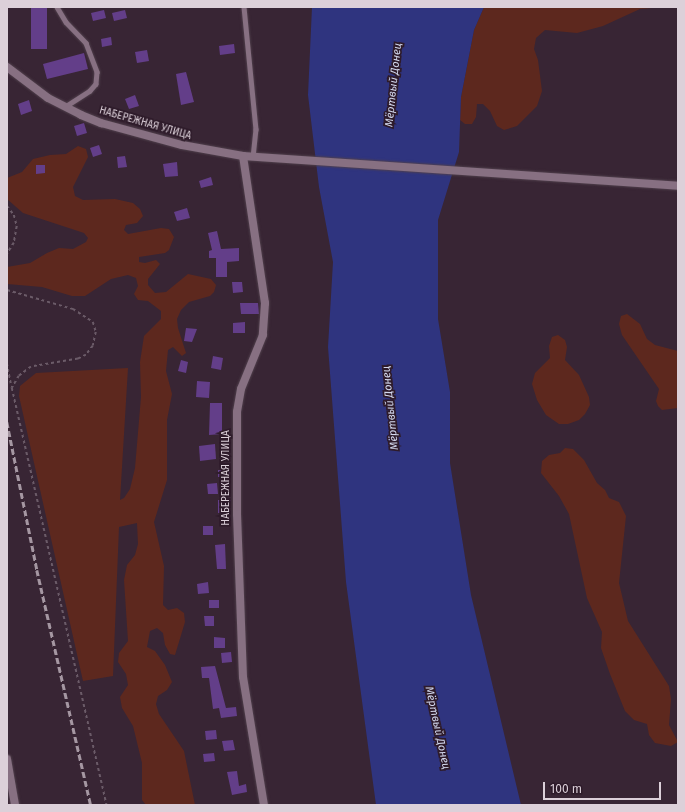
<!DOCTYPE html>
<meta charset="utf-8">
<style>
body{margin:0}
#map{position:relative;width:685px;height:812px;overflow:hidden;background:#382534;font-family:"Fira Sans",sans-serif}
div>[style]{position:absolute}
.green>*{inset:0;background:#5d281e}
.water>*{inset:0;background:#2f347f}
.building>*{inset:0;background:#633e89}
.path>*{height:1.5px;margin-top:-0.75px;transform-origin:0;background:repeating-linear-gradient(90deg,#6b5b68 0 3px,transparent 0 6px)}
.roads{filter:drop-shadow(0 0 1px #50404c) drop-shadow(0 0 1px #50404c)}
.lane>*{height:4.5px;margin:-2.25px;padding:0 2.25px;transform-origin:2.25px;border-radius:2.25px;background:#877082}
.street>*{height:8px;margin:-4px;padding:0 4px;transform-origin:4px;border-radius:4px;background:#877082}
.rail>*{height:2.5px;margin-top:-1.25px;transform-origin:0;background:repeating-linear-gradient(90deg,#a597a2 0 6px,transparent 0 9px)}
span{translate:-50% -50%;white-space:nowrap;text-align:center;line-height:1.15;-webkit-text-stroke:3.5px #2e1b2a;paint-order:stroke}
.street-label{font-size:10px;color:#dcd0d9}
.water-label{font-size:11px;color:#d3d8ee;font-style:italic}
.frame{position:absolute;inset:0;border:8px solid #dcd0d9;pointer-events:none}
.scale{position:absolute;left:543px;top:782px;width:118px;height:18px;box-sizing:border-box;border:2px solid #dcd0d9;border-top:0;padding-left:5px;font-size:12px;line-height:14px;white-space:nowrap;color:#dcd0d9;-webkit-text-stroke:3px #2e1b2a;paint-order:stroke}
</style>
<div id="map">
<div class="green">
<i style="clip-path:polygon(484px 7px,664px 7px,640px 9px,603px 26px,577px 33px,545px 30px,536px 38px,534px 49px,538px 60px,542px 91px,537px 106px,517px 126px,504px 130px,497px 126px,490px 111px,483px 104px,477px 104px,476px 117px,472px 124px,465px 124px,460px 120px,461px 97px,474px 30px)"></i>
<i style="clip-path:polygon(78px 146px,86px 149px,88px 157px,73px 187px,75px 196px,83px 200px,115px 199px,133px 203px,140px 209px,143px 216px,137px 223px,126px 225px,124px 230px,128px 234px,161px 228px,169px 229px,174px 237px,169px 250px,165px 253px,139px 257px,139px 262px,145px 263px,156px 260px,160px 264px,148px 279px,148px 285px,155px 293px,166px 292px,188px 274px,211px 279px,216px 285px,214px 292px,210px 296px,189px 302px,181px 310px,177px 319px,178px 328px,186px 353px,182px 356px,173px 347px,168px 350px,166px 371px,172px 394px,167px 420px,167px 480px,154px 522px,164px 566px,163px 605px,168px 610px,177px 608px,184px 613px,185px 622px,175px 655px,170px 654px,165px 645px,163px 633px,157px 628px,150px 631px,147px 647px,155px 651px,165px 665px,172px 682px,167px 690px,158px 696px,156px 704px,159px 714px,184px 751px,195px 805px,146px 805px,142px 800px,142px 763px,133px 726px,122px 708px,120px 697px,128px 685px,126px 674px,118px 662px,119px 653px,128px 641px,124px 580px,127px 565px,135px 555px,138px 544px,137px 523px,119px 527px,113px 676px,83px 681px,19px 396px,20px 386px,36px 373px,128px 368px,120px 500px,124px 498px,130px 489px,135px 468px,141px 397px,140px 362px,144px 336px,161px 319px,161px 311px,148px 301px,138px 300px,134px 294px,138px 286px,136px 278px,128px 275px,111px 279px,85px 296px,72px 296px,42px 287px,7px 284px,7px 267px,30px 263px,47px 253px,59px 248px,73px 249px,86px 242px,88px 238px,84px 233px,23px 213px,7px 199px,7px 178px,22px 172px,33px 159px,50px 155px,66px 154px)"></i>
<i style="clip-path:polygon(627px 314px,640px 324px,647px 339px,655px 345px,678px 351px,678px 408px,662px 410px,658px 406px,656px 401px,659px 389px,622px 335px,619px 324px,621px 316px)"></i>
<i style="clip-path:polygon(558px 335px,565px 340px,567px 347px,565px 360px,579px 375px,589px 397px,590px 405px,585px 414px,579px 420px,568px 424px,559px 424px,546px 415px,537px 400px,532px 384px,535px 373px,550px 358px,549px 346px,552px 337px)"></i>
<i style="clip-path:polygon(565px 448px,573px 449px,584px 460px,597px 483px,605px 490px,609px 498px,619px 502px,626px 516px,619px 583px,628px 621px,669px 686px,671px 699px,669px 725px,678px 742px,671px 746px,655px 743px,649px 735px,647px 724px,634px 720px,625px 711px,610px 674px,601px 648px,602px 632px,587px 598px,569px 514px,559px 496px,541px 473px,542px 461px,549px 455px,560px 453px)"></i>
</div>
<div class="water">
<i style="clip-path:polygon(312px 7px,484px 7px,474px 30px,461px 97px,459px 152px,438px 220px,438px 319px,450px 392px,450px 463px,471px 595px,521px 805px,376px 805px,346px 582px,328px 347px,333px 262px,319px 187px,308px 95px)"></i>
</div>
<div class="building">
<i style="clip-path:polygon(31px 7px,47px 7px,47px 49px,31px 49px)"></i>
<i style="clip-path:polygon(104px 10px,106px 18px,93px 21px,91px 13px)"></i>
<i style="clip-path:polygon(125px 10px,127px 18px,114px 21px,112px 13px)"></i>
<i style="clip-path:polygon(111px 37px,112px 45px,102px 47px,101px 39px)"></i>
<i style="clip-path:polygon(234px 44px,235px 53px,220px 55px,219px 46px)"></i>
<i style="clip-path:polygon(147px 50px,149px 61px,137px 63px,135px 52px)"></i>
<i style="clip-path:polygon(84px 53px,88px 69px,47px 79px,43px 64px)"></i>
<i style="clip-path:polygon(186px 72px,194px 102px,181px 105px,176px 74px)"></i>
<i style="clip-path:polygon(135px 95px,139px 106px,129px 109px,125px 99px)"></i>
<i style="clip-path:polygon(29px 100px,32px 111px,21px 115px,18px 104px)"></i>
<i style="clip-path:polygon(84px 123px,87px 133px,77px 136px,74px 126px)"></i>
<i style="clip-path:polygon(99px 145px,102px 154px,93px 157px,90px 148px)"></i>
<i style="clip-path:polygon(125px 156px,127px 167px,118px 168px,117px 157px)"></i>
<i style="clip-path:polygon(177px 162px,178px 176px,165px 177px,163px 164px)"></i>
<i style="clip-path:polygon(36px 165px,45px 165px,45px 173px,36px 174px)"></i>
<i style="clip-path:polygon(211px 177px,213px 185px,201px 188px,199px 181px)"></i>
<i style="clip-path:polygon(187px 208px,190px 218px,177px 221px,174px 212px)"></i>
<i style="clip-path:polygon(217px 231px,221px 249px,239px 248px,239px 261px,227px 262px,227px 277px,216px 277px,216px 258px,209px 258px,209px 251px,212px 250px,208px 233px)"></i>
<i style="clip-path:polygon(232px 282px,242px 282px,243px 292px,233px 293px)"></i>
<i style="clip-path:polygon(240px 303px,258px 303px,259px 314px,241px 314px)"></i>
<i style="clip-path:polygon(245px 322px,245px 333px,233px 333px,233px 323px)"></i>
<i style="clip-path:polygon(186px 328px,197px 329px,192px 342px,184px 341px)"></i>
<i style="clip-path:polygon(213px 356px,223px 358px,221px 370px,211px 368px)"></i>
<i style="clip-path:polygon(181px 360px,188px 362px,186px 373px,178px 371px)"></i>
<i style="clip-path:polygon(197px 381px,210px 382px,209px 398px,196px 397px)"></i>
<i style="clip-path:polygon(210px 403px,222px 403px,222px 434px,209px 435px)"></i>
<i style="clip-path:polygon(215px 444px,216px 459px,200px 461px,199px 446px)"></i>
<i style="clip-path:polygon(218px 470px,230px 470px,230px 477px,218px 477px)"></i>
<i style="clip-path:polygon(217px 483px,218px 494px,208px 494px,207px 484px)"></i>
<i style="clip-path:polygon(218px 500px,231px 500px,227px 513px,218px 513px)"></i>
<i style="clip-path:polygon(203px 526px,213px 526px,213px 535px,203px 535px)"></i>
<i style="clip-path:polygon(225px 544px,226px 569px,217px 569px,215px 545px)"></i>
<i style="clip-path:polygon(208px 582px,209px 593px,198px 594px,197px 584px)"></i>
<i style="clip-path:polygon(209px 600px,219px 600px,219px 608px,209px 608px)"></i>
<i style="clip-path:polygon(204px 616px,214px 616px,214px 626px,205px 626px)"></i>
<i style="clip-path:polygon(214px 637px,225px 638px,225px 648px,214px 648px)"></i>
<i style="clip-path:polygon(231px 652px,232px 662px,222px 663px,221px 653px)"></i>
<i style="clip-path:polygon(215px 666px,226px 708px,236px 707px,237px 716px,221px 718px,219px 708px,213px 709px,209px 678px,202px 678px,201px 667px)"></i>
<i style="clip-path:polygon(216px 730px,217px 739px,206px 740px,205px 731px)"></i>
<i style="clip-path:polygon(233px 740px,235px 750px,224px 751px,222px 741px)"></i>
<i style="clip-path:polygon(214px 753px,215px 761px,204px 762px,203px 754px)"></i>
<i style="clip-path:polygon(237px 771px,239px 786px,246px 784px,247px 792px,232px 795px,227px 772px)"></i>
</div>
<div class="path">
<i style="left:7px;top:206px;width:11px;rotate:52deg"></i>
<i style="left:14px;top:215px;width:11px;rotate:75deg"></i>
<i style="left:17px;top:226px;width:17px;rotate:100deg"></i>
<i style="left:14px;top:243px;width:13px;rotate:122deg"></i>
<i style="left:7px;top:290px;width:69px;rotate:16.1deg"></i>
<i style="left:73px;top:309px;width:24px;rotate:33deg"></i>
<i style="left:93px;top:322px;width:10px;rotate:73deg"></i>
<i style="left:96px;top:332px;width:14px;rotate:102deg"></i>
<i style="left:93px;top:346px;width:11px;rotate:128deg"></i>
<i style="left:86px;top:355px;width:9px;rotate:153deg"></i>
<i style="left:78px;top:359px;width:48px;rotate:170.3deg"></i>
<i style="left:31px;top:367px;width:15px;rotate:143deg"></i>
<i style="left:19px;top:376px;width:14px;rotate:120deg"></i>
<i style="left:12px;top:388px;width:428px;rotate:77.2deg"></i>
<i style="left:7px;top:363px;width:25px;rotate:79deg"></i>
</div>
<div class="roads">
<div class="lane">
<i style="left:57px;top:7px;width:17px;rotate:59deg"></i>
<i style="left:66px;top:22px;width:29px;rotate:46deg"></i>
<i style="left:86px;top:43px;width:31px;rotate:69deg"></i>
<i style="left:97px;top:72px;width:12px;rotate:95deg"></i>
<i style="left:96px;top:84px;width:9px;rotate:131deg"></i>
<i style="left:90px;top:91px;width:30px;rotate:147deg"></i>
<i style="left:244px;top:7px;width:123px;rotate:84.4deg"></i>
<i style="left:256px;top:129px;width:27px;rotate:96deg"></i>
</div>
<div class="street">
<i style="left:7px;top:67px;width:51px;rotate:37.1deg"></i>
<i style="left:48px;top:98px;width:37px;rotate:27deg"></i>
<i style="left:81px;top:115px;width:22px;rotate:22deg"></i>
<i style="left:101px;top:123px;width:84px;rotate:15.2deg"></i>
<i style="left:182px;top:145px;width:62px;rotate:10.2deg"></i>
<i style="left:243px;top:156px;width:436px;rotate:3.9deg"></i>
<i style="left:243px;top:156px;width:149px;rotate:81.5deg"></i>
<i style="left:265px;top:303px;width:32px;rotate:94deg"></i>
<i style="left:263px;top:335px;width:58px;rotate:112.2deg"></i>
<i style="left:241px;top:389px;width:23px;rotate:100deg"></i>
<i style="left:237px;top:412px;width:102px;rotate:90deg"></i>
<i style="left:237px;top:514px;width:163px;rotate:87.9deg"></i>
<i style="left:243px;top:677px;width:130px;rotate:80.7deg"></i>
<i style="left:7px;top:759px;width:47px;rotate:80.1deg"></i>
</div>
</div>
<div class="rail">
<i style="left:7px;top:422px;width:151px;rotate:78.5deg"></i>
<i style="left:37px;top:570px;width:241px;rotate:77.1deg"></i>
</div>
<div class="street-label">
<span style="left:145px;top:124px;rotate:16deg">НАБЕРЕЖНАЯ УЛИЦА</span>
<span style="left:227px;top:478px;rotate:-90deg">НАБЕРЕЖНАЯ УЛИЦА</span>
</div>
<div class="water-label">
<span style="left:394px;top:85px;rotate:-84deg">Мёртвый Донец</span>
<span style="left:391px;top:408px;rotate:-96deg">Мёртвый Донец</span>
<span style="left:437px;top:728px;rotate:78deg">Мёртвый Донец</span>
</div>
<div class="frame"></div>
<div class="scale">100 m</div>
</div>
